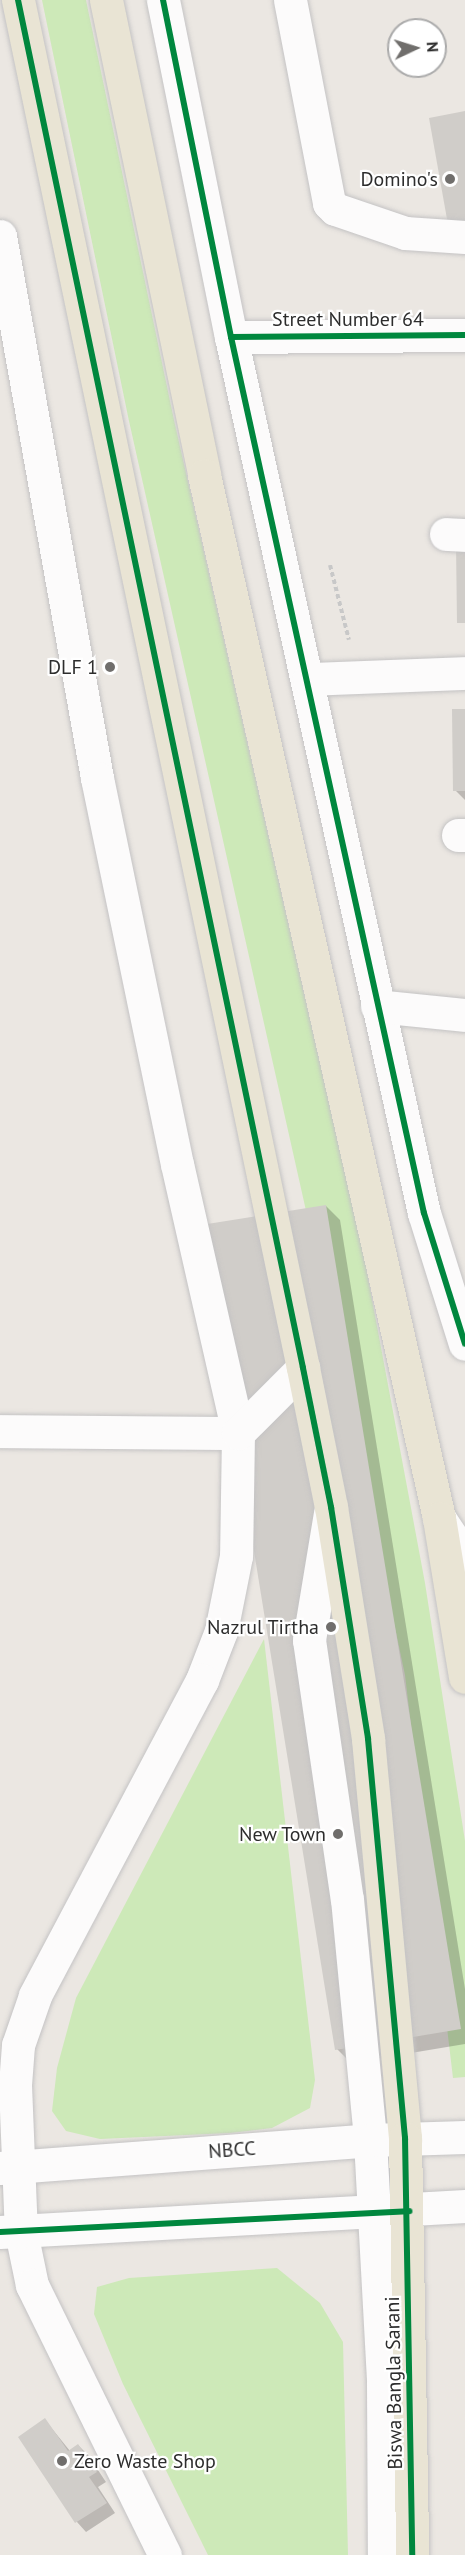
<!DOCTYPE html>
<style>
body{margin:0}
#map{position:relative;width:465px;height:2555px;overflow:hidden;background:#ebe7e2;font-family:"PT Sans",sans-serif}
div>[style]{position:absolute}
.green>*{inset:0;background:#cde9b8}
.shadow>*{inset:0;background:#0003}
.building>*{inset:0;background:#d0cdc9}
.path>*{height:4px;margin-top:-2px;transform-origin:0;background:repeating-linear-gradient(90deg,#c8c8c8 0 4.5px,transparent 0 7.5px)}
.roads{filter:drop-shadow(0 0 2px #c4c3c4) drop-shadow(0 0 2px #c4c3c4)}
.minor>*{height:33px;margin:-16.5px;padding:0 16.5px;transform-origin:16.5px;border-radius:16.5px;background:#fcfbfb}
.major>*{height:33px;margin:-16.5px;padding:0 16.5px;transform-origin:16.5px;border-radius:16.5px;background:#e9e4d4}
.cycleway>*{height:6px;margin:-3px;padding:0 3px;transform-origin:3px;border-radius:3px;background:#00873e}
.dots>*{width:16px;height:16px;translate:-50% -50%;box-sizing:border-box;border:3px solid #fff;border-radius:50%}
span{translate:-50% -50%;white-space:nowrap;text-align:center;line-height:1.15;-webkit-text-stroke:4.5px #fff;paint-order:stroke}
.poi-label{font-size:20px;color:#2d2d2d}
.right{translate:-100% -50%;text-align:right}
.left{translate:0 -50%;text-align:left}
.street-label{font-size:20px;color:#2d2d2d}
.north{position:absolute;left:387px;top:18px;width:60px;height:60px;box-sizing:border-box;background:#fff;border:2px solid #ababab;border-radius:50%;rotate:86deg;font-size:16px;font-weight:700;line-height:24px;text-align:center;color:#2d2d2d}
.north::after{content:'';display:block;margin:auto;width:21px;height:27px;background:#706e6c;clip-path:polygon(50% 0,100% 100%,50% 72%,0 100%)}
</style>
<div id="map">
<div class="green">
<i style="clip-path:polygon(42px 0,86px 0,174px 420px,366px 1267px,425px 1583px,465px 1841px,465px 2077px,453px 2078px,405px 1675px,324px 1291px,129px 421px)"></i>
<i style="clip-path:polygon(264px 1639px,315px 2080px,310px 2108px,272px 2128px,230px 2133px,100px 2139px,66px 2131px,52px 2111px,57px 2068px,76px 1998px)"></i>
<i style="clip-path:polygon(277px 2268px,320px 2303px,343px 2342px,348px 2555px,208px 2555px,123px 2384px,94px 2314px,97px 2287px,129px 2278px)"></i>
</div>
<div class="shadow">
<i style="clip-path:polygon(465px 710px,465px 800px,455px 790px)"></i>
<i style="clip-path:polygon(326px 1206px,340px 1220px,465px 1989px,465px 2044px,351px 2063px,337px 2049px)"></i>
<i style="clip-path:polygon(45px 2420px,70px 2451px,78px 2445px,88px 2455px,106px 2482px,98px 2487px,115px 2513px,86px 2532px,77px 2522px)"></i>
</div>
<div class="building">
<i style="clip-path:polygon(465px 111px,465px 233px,450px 236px,429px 118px)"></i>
<i style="clip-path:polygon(456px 543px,465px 543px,465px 623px,457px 623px)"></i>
<i style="clip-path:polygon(452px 709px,465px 709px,465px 791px,453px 791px)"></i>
<i style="clip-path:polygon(326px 1205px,461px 2029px,335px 2050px,201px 1225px)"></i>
<i style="clip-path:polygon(45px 2418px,68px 2451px,78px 2444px,97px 2472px,89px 2477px,107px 2503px,75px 2523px,18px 2437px)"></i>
</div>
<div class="path">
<i style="left:330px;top:565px;width:77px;rotate:75.8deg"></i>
</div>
<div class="roads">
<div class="minor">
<i style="left:163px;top:0;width:344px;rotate:78.6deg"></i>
<i style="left:231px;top:337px;width:897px;rotate:77.58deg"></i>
<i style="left:424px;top:1213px;width:137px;rotate:72.6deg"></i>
<i style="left:290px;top:0;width:207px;rotate:79.1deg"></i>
<i style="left:329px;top:203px;width:8px;rotate:45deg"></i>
<i style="left:335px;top:209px;width:74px;rotate:18.9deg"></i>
<i style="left:405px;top:233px;width:60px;rotate:3.8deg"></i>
<i style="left:0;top:236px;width:551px;rotate:79.85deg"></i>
<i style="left:97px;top:778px;width:394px;rotate:78.3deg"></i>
<i style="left:177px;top:1164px;width:276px;rotate:77.2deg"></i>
<i style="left:238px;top:1433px;width:123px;rotate:90.9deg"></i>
<i style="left:236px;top:1556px;width:76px;rotate:101.3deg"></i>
<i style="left:221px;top:1631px;width:53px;rotate:111.2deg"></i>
<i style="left:202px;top:1680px;width:357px;rotate:117.9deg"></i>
<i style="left:35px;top:1996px;width:52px;rotate:109.1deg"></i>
<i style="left:18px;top:2045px;width:40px;rotate:94.3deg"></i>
<i style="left:15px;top:2085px;width:147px;rotate:87.7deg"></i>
<i style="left:21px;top:2232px;width:54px;rotate:78.3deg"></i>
<i style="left:32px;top:2285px;width:301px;rotate:63.8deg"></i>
<i style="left:231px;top:337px;width:234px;rotate:-0.5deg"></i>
<i style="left:446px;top:534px;width:19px;rotate:3deg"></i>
<i style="left:309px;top:679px;width:156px;rotate:-2.2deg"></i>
<i style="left:458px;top:835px;width:7px"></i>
<i style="left:377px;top:1006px;width:88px;rotate:5.8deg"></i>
<i style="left:0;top:1431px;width:238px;rotate:0.5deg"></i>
<i style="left:238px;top:1433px;width:92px;rotate:-45deg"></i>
<i style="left:330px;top:1513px;width:129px;rotate:99.4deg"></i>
<i style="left:309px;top:1640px;width:262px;rotate:81.7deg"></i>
<i style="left:347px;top:1899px;width:242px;rotate:84.5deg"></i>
<i style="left:370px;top:2140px;width:243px;rotate:86.9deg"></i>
<i style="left:383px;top:2383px;width:172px;rotate:89.7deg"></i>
<i style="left:439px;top:1518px;width:47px;rotate:56.3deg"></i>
<i style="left:0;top:2168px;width:371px;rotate:-4.3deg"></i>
<i style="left:370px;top:2140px;width:95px;rotate:-1.8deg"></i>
<i style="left:0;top:2232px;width:466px;rotate:-3.2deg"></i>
</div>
<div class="major">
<i style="left:18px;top:0;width:1397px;rotate:78.23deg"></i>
<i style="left:303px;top:1368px;width:142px;rotate:78.6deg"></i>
<i style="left:331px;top:1507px;width:235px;rotate:80.9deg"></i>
<i style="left:368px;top:1739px;width:401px;rotate:84.7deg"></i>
<i style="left:405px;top:2138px;width:417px;rotate:89deg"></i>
<i style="left:106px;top:0;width:485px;rotate:78.3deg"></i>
<i style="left:204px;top:475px;width:1069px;rotate:77.3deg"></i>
<i style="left:439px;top:1518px;width:161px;rotate:80.7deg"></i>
</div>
</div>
<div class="cycleway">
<i style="left:18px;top:0;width:1397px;rotate:78.23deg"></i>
<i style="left:303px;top:1368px;width:142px;rotate:78.6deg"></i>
<i style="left:331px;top:1507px;width:235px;rotate:80.9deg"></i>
<i style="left:368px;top:1739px;width:401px;rotate:84.7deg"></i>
<i style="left:405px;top:2138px;width:417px;rotate:89deg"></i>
<i style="left:163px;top:0;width:344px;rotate:78.6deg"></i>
<i style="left:231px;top:337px;width:897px;rotate:77.58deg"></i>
<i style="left:424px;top:1213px;width:137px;rotate:72.6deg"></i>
<i style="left:231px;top:337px;width:234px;rotate:-0.5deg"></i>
<i style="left:0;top:2232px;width:410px;rotate:-2.9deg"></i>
</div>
<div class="dots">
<i style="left:450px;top:179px;background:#706e6c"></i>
<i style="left:110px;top:667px;background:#706e6c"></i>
<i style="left:331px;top:1627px;background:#706e6c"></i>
<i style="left:338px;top:1834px;background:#706e6c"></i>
<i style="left:62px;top:2461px;background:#706e6c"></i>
</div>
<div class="poi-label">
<span class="right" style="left:438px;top:179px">Domino's</span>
<span class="right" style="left:98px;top:667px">DLF 1</span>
<span class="right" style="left:319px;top:1627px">Nazrul Tirtha</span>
<span class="right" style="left:326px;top:1834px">New Town</span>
<span class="left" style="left:74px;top:2461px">Zero Waste Shop</span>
</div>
<div class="street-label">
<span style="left:348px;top:319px">Street Number 64</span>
<span style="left:232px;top:2150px;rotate:-4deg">NBCC</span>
<span style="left:394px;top:2383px;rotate:-91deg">Biswa Bangla Sarani</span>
</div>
<div class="north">N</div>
</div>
